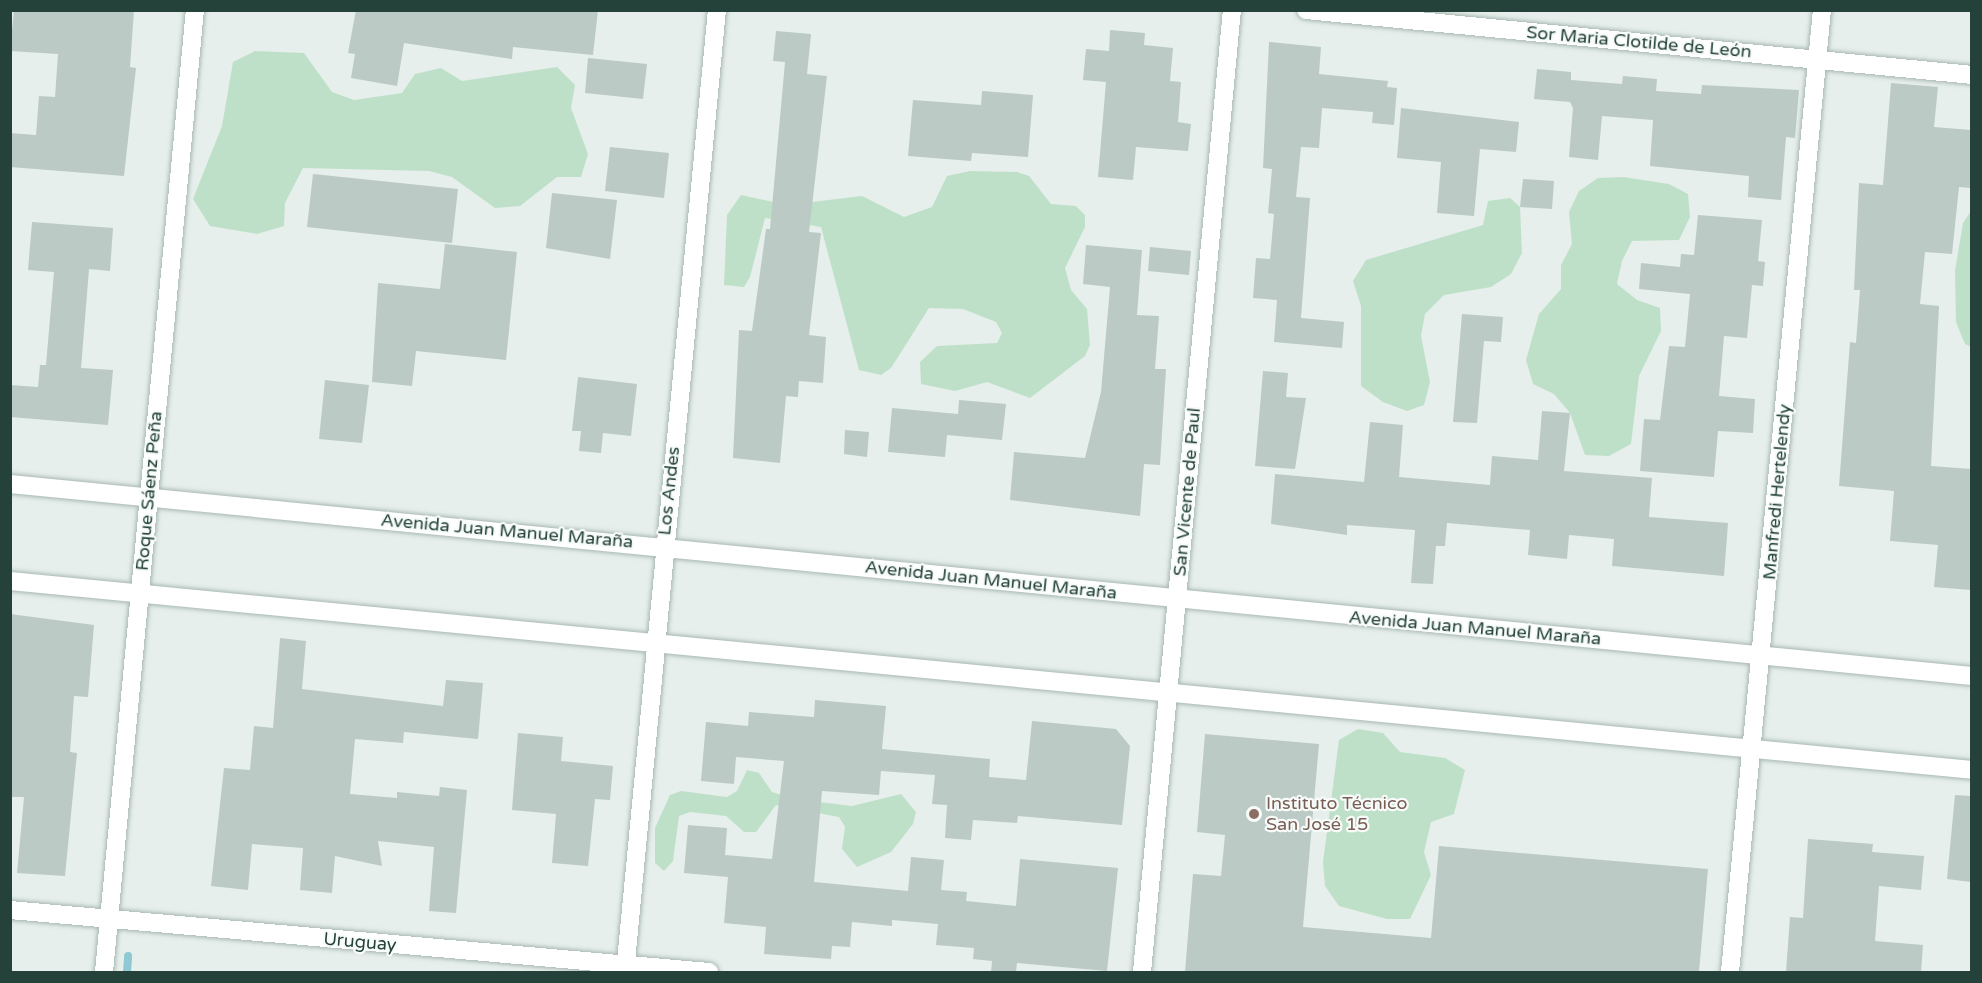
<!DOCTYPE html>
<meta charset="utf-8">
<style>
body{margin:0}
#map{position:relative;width:1982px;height:983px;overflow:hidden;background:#e6efeb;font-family:"Varela Round",sans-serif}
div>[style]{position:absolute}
.green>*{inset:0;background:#bfe0c8}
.stream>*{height:8px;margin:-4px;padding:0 4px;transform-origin:4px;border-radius:4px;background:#8ec9d4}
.building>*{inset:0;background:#bbcac4}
.roads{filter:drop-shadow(0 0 2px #a8b8b2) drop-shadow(0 0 2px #a8b8b2)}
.minor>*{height:18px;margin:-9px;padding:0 9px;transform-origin:9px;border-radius:9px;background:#fff}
.dots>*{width:16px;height:16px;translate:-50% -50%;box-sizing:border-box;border:3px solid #f7fbf9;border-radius:50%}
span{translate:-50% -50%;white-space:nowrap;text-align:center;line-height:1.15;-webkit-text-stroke:4.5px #f7fbf9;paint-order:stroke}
.street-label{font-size:18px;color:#24423a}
.education-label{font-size:18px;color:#785e54}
.left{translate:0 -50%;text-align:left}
.frame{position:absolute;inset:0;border:12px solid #24423a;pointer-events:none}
</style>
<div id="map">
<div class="green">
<i style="clip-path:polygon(255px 51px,304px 53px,332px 92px,354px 100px,402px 93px,415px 74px,441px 68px,462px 81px,557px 67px,575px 85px,571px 108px,588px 154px,581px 177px,557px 177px,520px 206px,495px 208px,452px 177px,429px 171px,303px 168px,285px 203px,284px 226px,257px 234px,210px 226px,193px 199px,222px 126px,233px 62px)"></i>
<i style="clip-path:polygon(970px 171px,1017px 172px,1029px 176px,1051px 204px,1076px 206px,1085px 215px,1085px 227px,1065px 268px,1071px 290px,1087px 309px,1090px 345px,1085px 356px,1030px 398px,987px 382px,955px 391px,921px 384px,920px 362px,937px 346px,997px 343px,1002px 333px,996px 322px,963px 309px,929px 308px,891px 368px,881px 375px,859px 370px,821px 227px,765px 218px,750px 277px,744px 287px,724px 285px,727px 215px,741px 195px,787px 205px,862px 196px,904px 217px,932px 207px,947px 176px)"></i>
<i style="clip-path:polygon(1623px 177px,1669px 184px,1688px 194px,1690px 217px,1679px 240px,1632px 241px,1622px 261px,1617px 284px,1637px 300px,1660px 308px,1661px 331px,1639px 376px,1631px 444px,1609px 456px,1585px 455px,1570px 413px,1554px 394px,1533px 384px,1526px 360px,1539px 314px,1561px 289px,1561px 265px,1572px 244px,1569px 212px,1579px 191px,1598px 178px)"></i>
<i style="clip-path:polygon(1510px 198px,1520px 207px,1522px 253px,1511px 274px,1491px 287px,1444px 295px,1425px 314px,1421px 336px,1430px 382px,1424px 405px,1407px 411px,1383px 402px,1361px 386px,1361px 306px,1353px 281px,1366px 260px,1483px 225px,1488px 201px)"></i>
<i style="clip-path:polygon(1971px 211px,1971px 347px,1965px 344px,1956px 322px,1955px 271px,1963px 223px)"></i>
<i style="clip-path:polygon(1358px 729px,1383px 733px,1400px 752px,1445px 758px,1465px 770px,1454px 814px,1431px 822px,1424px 852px,1431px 875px,1410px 919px,1387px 919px,1339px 906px,1325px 886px,1323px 862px,1339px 740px)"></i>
<i style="clip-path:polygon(747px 770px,759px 773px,772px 792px,795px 799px,852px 806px,901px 794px,916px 812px,913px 824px,891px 852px,857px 867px,842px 849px,845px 827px,839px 817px,776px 805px,756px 832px,744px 832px,726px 816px,690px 812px,679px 816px,673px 861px,664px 871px,655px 863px,655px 828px,670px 795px,681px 791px,727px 797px,737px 791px)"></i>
</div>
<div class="stream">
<i style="left:127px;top:972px;width:16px;rotate:-86deg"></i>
</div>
<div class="building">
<i style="clip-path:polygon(14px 10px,134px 10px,130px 67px,136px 68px,124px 176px,10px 167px,10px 133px,36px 135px,39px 96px,55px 97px,58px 54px,10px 51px)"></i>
<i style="clip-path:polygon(356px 10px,598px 10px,593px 55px,513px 47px,512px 59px,404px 43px,397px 86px,351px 78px,355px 54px,348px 53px)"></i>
<i style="clip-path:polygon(1110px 30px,1145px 33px,1144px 45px,1173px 48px,1170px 81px,1181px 82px,1178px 122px,1191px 124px,1188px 151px,1136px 147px,1133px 180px,1098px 177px,1106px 82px,1083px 80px,1086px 49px,1109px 51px)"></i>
<i style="clip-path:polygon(776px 31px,811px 34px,807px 74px,827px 76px,809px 232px,821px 233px,809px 335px,826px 337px,823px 383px,799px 381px,798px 397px,786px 396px,780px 463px,733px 458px,739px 330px,752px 331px,766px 229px,770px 229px,785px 62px,773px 61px)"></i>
<i style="clip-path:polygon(1269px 42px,1321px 47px,1319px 74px,1388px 81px,1387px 87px,1397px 88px,1394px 125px,1372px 123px,1373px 112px,1322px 108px,1319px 148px,1301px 147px,1296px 197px,1310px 198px,1301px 318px,1344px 322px,1342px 348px,1274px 342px,1277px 300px,1253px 298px,1256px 258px,1270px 259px,1274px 214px,1268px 213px,1272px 169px,1263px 168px)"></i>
<i style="clip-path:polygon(588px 58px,647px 64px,643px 99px,585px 93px)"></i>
<i style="clip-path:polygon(1537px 69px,1571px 72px,1571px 80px,1622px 84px,1623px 76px,1657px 79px,1656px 91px,1701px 94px,1702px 85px,1799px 90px,1795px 138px,1786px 137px,1781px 200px,1748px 197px,1749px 176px,1650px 166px,1653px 120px,1602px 116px,1598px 160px,1569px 157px,1573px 108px,1570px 102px,1534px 99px)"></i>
<i style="clip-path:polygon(1891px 83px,1938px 87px,1934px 127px,1971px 130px,1971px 188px,1959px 187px,1952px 254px,1925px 252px,1920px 304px,1939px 306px,1931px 466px,1971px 469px,1971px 590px,1934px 587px,1938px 545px,1890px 541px,1894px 491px,1839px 486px,1850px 342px,1856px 343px,1860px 290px,1854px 290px,1859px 183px,1883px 185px)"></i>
<i style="clip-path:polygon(982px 91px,1033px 95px,1028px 157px,972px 153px,971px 161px,908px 156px,913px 100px,981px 105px)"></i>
<i style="clip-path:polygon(1401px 108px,1519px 122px,1516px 152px,1480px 149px,1474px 216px,1437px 213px,1441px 162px,1397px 158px)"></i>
<i style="clip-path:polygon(610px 147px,669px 153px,664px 198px,605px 191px)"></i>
<i style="clip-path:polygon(313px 174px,458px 189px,452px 243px,307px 227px)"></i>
<i style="clip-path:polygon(1523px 179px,1554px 181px,1552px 209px,1520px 207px)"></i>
<i style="clip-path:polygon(552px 193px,617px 200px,610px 259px,546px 248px)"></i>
<i style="clip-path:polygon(1698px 215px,1762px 220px,1758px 261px,1765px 262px,1763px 286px,1752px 285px,1747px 338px,1724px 336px,1719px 396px,1755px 399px,1753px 433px,1718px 431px,1714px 477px,1640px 471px,1644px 419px,1660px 420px,1669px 346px,1685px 347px,1690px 294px,1639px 289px,1641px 263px,1680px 267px,1681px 254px,1694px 255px)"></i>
<i style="clip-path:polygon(32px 222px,113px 228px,110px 271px,89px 269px,81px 368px,113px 370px,108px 425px,10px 417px,10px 385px,38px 387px,40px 365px,46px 365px,54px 272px,28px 270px)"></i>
<i style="clip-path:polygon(445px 244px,517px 252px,506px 360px,416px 351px,412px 386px,372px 382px,378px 283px,440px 289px)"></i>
<i style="clip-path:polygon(1086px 245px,1142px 250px,1137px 315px,1159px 316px,1155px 369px,1166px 369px,1160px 465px,1144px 464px,1140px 516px,1010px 500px,1014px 452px,1085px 458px,1101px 392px,1110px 287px,1083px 284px)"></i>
<i style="clip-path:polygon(1150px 247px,1191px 251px,1189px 275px,1148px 271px)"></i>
<i style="clip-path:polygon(1462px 314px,1503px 317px,1501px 342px,1484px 341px,1477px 423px,1453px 422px)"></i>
<i style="clip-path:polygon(1263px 371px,1288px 373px,1286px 397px,1306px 398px,1295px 469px,1255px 466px)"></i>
<i style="clip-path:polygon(578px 377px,637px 384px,631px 436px,603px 433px,601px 453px,579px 451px,581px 431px,572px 431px)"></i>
<i style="clip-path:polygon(325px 380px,369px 385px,362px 443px,319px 439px)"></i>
<i style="clip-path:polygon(959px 400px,1006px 404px,1002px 440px,947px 435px,945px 457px,888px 452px,892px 408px,958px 414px)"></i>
<i style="clip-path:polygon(1542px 411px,1570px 413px,1564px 471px,1652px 478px,1649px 517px,1728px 523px,1724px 576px,1612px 566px,1614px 539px,1569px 535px,1567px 559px,1528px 555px,1530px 530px,1447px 523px,1445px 546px,1436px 546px,1433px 584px,1411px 583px,1415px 530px,1347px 525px,1347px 535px,1271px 524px,1275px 474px,1364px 482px,1370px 422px,1403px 425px,1399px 477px,1490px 485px,1492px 456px,1538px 460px)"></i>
<i style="clip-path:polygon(845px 430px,869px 432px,867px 457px,844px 454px)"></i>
<i style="clip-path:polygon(10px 614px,94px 625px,88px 697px,74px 696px,70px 752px,77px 753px,65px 876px,17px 873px,24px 797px,10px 797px)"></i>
<i style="clip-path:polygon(280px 638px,306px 641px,302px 689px,443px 706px,446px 680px,483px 683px,478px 739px,404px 732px,403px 743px,355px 739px,350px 794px,397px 798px,397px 792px,439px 796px,440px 787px,467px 790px,456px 913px,429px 911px,434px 847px,378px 841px,382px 866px,335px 856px,332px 893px,300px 890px,303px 848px,252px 844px,248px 890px,211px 886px,224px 768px,250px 770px,254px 726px,273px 728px)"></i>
<i style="clip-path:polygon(815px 700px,886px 706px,882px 749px,990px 759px,989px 777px,1026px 780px,1032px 721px,1116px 729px,1130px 746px,1122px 825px,1018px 816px,1017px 823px,973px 820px,971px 840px,945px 838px,947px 805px,932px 804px,935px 775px,881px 771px,879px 795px,822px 791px,814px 882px,908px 891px,911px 857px,944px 860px,941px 890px,967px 892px,966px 901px,1016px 906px,1020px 859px,1118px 868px,1107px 971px,1017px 963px,1016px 972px,991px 972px,992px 961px,973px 959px,974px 948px,936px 945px,938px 924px,892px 920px,892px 926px,852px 922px,850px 947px,832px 946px,831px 959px,764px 954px,766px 927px,724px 923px,728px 877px,684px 873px,688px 825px,727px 828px,725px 855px,772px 859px,784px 761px,736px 757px,734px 784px,701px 781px,706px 722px,748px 726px,749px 712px,814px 717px)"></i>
<i style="clip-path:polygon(518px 733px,563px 737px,561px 761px,613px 766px,610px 800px,595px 799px,588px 866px,552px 863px,556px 814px,512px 810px)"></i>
<i style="clip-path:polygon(1205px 734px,1319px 744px,1303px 927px,1431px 938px,1439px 846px,1708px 869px,1699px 972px,1185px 972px,1193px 874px,1221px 876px,1225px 835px,1197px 832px)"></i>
<i style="clip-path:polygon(1955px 795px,1971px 796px,1971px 882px,1947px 879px)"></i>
<i style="clip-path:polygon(1808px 839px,1873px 844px,1872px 852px,1924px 856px,1921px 890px,1879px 886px,1875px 941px,1923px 945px,1921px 972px,1786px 972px,1790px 917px,1803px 918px)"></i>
</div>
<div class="roads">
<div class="minor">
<i style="left:1306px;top:10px;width:669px;rotate:5.57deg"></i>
<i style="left:10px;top:484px;width:1971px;rotate:5.59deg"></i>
<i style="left:10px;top:581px;width:1971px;rotate:5.5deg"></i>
<i style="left:10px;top:910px;width:702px;rotate:5.07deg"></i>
<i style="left:104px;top:972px;width:966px;rotate:-84.6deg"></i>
<i style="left:625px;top:972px;width:966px;rotate:-84.54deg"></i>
<i style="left:1142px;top:972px;width:966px;rotate:-84.66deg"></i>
<i style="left:1730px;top:972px;width:966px;rotate:-84.54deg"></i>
</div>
</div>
<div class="dots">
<i style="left:1254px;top:814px;background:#8d6e63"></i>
</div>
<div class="street-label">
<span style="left:1639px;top:42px;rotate:5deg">Sor Maria Clotilde de León</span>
<span style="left:149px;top:491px;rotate:-85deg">Roque Sáenz Peña</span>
<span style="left:669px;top:491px;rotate:-84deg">Los Andes</span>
<span style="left:1187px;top:492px;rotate:-85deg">San Vicente de Paul</span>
<span style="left:1777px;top:492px;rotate:-85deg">Manfredi Hertelendy</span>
<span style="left:507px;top:531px;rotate:5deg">Avenida Juan Manuel Maraña</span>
<span style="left:991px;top:580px;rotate:6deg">Avenida Juan Manuel Maraña</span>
<span style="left:1475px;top:628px;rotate:5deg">Avenida Juan Manuel Maraña</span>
<span style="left:360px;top:942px;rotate:5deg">Uruguay</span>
</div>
<div class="education-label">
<span class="left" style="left:1266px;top:814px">Instituto Técnico<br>San José 15</span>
</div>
<div class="frame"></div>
</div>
